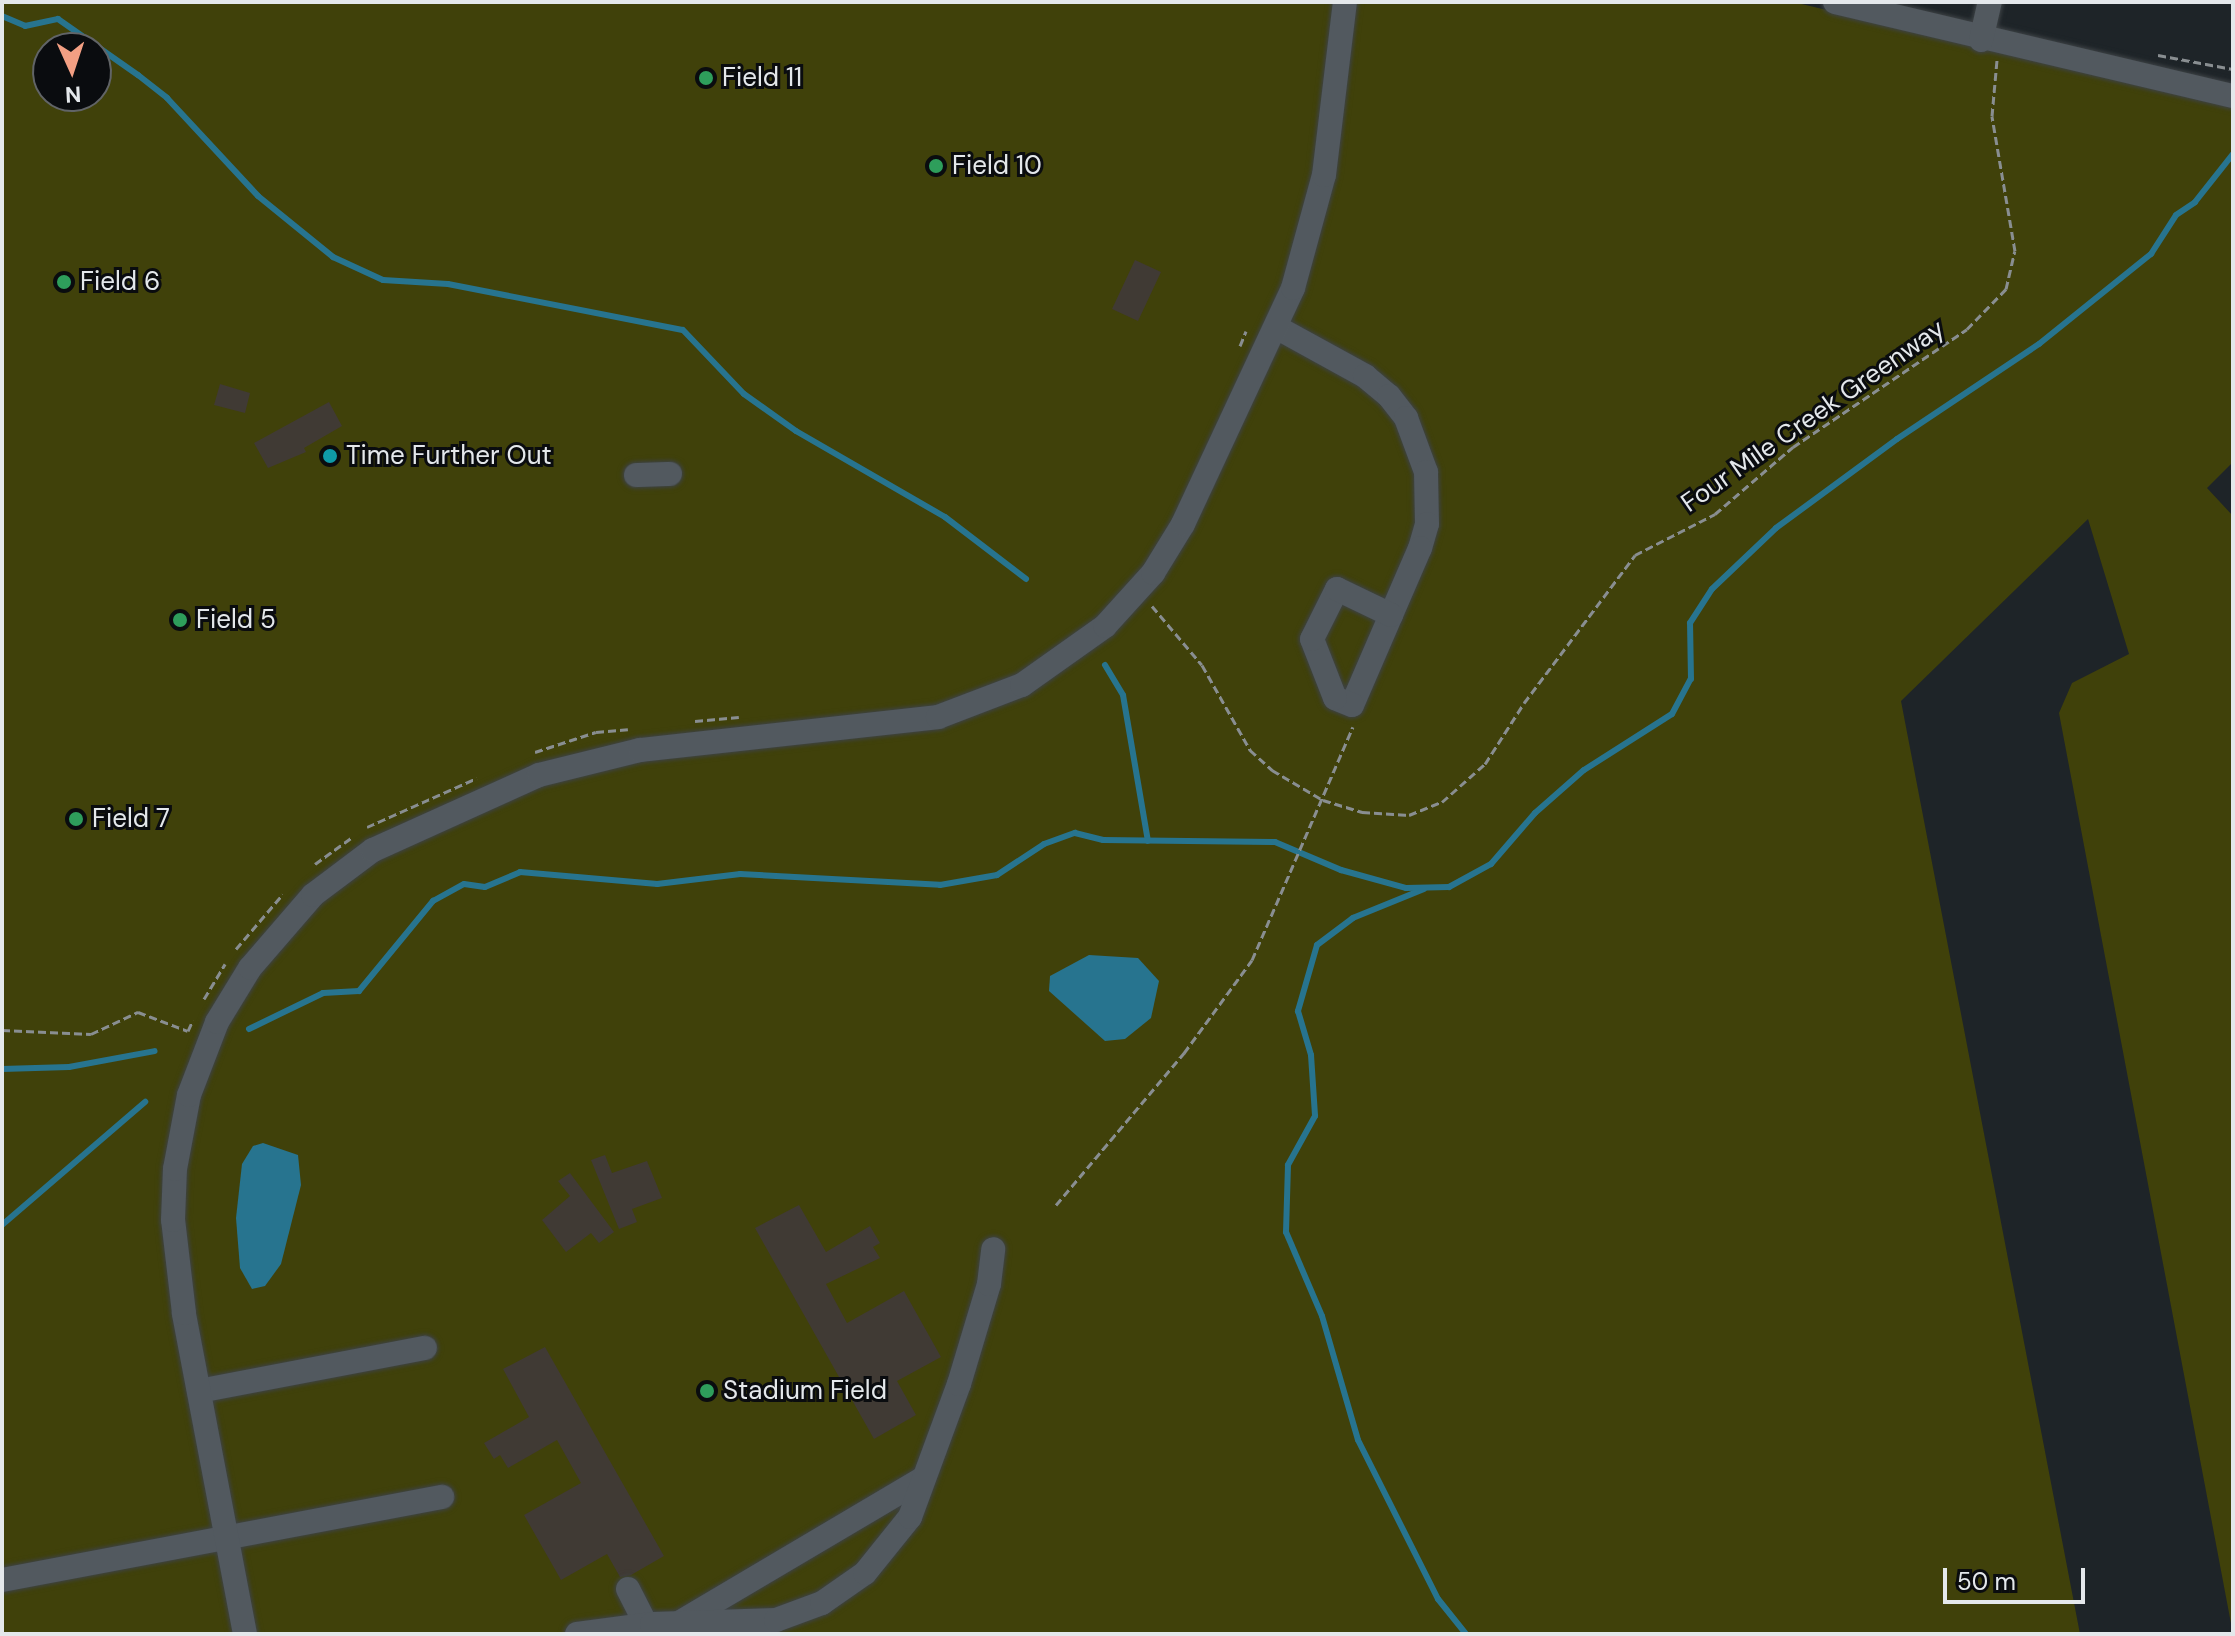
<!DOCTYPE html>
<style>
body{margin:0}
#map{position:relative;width:2235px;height:1636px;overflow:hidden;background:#1e2428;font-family:"DM Sans",sans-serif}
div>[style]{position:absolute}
.green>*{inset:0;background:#40410a}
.water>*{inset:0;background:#27748f}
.stream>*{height:6px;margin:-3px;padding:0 3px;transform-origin:3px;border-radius:3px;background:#27748f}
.building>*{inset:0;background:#403a34}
.path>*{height:3px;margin-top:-1.5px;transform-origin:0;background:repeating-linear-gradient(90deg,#898e91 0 8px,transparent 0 12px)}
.roads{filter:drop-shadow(0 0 2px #3d4245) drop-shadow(0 0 2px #3d4245)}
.minor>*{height:24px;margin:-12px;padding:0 12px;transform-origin:12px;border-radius:12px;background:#52595f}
.dots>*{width:22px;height:22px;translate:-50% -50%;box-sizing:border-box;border:4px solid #0a0c0f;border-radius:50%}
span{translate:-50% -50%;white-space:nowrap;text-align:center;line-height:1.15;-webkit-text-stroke:6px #0a0c0f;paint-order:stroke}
.poi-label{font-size:26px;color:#e4e8eb}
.left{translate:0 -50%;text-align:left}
.street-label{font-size:26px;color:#e4e8eb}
.frame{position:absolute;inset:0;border:4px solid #e4e8eb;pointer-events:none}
.north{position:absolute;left:32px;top:32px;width:80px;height:80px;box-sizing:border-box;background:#0a0c0f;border:2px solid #616467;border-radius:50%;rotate:177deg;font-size:22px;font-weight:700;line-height:32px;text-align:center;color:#e4e8eb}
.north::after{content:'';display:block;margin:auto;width:28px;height:36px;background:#f39f83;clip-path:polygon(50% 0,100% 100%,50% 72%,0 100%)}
.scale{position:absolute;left:1943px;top:1568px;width:142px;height:36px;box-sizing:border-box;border:4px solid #e4e8eb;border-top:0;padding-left:10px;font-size:24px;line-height:28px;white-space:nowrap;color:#e4e8eb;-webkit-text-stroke:6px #0a0c0f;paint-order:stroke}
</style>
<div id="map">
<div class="green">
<i style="clip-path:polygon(evenodd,2px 2px,1793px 2px,2233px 106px,2233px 462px,2207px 488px,2233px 516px,2233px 1634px,2059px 713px,2072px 683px,2129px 654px,2088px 519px,1901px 701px,2080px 1634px,2px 1634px,2px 2px,48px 48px,96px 48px,96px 96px,48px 96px,48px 48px)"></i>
</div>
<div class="water">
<i style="clip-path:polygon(1089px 955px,1138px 958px,1159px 981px,1151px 1018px,1125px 1039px,1105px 1041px,1049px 991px,1050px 976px)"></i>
<i style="clip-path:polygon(263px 1143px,298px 1155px,301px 1185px,281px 1264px,265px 1286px,252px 1289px,240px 1268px,236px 1218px,242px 1164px,253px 1146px)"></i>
</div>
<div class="stream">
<i style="left:2px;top:16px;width:25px;rotate:23deg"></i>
<i style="left:25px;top:26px;width:34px;rotate:-12deg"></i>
<i style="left:58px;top:19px;width:98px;rotate:35deg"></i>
<i style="left:138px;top:75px;width:37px;rotate:38deg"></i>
<i style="left:167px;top:98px;width:134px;rotate:47.1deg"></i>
<i style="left:258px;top:196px;width:97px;rotate:39.1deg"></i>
<i style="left:333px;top:257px;width:55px;rotate:24.7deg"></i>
<i style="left:383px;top:280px;width:65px;rotate:3.5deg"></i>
<i style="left:448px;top:284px;width:239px;rotate:11.1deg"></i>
<i style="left:683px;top:330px;width:88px;rotate:46.4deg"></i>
<i style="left:744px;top:394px;width:64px;rotate:35.4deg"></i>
<i style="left:796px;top:431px;width:172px;rotate:30deg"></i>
<i style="left:945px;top:517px;width:102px;rotate:37.4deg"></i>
<i style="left:1105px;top:665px;width:35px;rotate:59deg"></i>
<i style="left:1123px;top:695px;width:148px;rotate:80.3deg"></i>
<i style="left:1424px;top:889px;width:77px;rotate:157.8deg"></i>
<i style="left:1353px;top:918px;width:45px;rotate:143.1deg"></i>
<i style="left:1317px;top:945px;width:69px;rotate:106.1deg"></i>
<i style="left:1298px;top:1011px;width:46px;rotate:73.5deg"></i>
<i style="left:1311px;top:1055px;width:61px;rotate:86.2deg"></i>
<i style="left:1315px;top:1116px;width:56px;rotate:118.9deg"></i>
<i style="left:1288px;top:1165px;width:67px;rotate:91.7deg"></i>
<i style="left:1286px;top:1232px;width:91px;rotate:66.8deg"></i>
<i style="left:1322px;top:1316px;width:129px;rotate:73.8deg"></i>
<i style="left:1358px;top:1440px;width:178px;rotate:63.3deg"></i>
<i style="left:1438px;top:1599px;width:45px;rotate:51.3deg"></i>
<i style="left:249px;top:1029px;width:82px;rotate:-25.9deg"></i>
<i style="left:323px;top:993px;width:36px;rotate:-3deg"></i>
<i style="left:359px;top:991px;width:117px;rotate:-50.6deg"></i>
<i style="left:433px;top:901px;width:35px;rotate:-29deg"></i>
<i style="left:464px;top:884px;width:21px;rotate:8deg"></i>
<i style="left:485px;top:887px;width:38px;rotate:-23deg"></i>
<i style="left:520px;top:872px;width:138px;rotate:5deg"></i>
<i style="left:657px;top:884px;width:84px;rotate:-6.9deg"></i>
<i style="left:740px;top:874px;width:200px;rotate:3.1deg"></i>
<i style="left:940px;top:885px;width:58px;rotate:-10deg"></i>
<i style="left:997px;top:875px;width:56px;rotate:-33.4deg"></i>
<i style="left:1044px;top:844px;width:33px;rotate:-20deg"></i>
<i style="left:1075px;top:833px;width:29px;rotate:14deg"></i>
<i style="left:1103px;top:840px;width:172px;rotate:0.7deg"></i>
<i style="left:1275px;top:842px;width:72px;rotate:23deg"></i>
<i style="left:1341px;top:870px;width:67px;rotate:15.5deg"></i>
<i style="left:1406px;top:888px;width:43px;rotate:-1.3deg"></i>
<i style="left:1449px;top:887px;width:48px;rotate:-28.7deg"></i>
<i style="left:1491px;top:864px;width:67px;rotate:-49.2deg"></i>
<i style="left:1535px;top:813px;width:65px;rotate:-41.3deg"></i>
<i style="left:1584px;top:770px;width:104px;rotate:-32.5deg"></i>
<i style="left:1672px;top:714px;width:40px;rotate:-62deg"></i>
<i style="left:1691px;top:679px;width:56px;rotate:-91deg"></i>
<i style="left:1690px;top:623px;width:40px;rotate:-57.1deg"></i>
<i style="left:1712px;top:589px;width:88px;rotate:-43.6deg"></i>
<i style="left:1776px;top:528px;width:150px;rotate:-36.3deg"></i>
<i style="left:1897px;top:439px;width:171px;rotate:-33.8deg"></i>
<i style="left:2039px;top:344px;width:144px;rotate:-38.8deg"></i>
<i style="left:2151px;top:254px;width:46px;rotate:-57.3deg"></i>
<i style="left:2176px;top:215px;width:23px;rotate:-34deg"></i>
<i style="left:2195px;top:202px;width:61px;rotate:-51.6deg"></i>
<i style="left:2px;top:1069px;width:67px;rotate:-1.7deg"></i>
<i style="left:69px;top:1067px;width:87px;rotate:-10.5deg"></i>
<i style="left:2px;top:1225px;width:189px;rotate:-40.7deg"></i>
</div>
<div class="building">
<i style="clip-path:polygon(1135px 260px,1161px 272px,1138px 321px,1112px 309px)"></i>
<i style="clip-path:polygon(220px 384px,250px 393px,245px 413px,214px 405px)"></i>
<i style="clip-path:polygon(329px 402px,342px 426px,304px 448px,306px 452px,268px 468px,254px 443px)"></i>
<i style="clip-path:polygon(605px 1155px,612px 1173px,647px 1161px,662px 1198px,632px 1209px,637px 1222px,619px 1229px,591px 1160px)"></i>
<i style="clip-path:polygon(570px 1173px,614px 1232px,599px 1243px,591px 1233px,566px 1252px,542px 1220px,570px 1196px,558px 1181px)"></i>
<i style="clip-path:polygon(799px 1205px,826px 1252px,870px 1226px,880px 1243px,873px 1247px,880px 1258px,826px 1284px,847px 1323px,904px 1291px,941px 1357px,897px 1381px,916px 1415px,874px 1439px,755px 1228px)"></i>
<i style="clip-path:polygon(545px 1347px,664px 1556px,631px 1575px,620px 1577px,607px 1554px,561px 1580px,524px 1515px,581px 1483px,557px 1440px,508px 1468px,500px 1455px,494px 1459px,484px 1443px,529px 1417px,503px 1369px)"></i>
</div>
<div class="path">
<i style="left:2158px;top:55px;width:76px;rotate:10.6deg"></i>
<i style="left:1240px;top:346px;width:16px;rotate:-68deg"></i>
<i style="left:1152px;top:606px;width:77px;rotate:49.7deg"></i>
<i style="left:1202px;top:665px;width:98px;rotate:60.5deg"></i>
<i style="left:1250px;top:750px;width:30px;rotate:42deg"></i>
<i style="left:1272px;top:770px;width:59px;rotate:30.5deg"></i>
<i style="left:1323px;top:800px;width:41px;rotate:17.1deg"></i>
<i style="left:1362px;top:812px;width:47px;rotate:3.7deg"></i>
<i style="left:1409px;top:815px;width:35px;rotate:-22deg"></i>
<i style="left:1442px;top:802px;width:57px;rotate:-41.5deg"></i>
<i style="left:1485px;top:764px;width:72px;rotate:-57.4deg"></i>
<i style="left:1524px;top:703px;width:185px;rotate:-53.1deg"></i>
<i style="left:1635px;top:555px;width:90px;rotate:-27.1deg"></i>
<i style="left:1715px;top:514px;width:103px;rotate:-40.7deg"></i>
<i style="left:1793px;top:447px;width:210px;rotate:-34.1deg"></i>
<i style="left:1967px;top:329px;width:56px;rotate:-45.7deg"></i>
<i style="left:2006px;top:289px;width:39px;rotate:-77deg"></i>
<i style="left:2015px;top:251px;width:137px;rotate:-99.7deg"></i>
<i style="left:1992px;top:116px;width:56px;rotate:-84.9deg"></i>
<i style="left:695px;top:721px;width:44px;rotate:-5.2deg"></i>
<i style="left:535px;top:752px;width:64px;rotate:-18.2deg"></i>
<i style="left:596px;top:732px;width:32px;rotate:-5deg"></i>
<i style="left:367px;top:827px;width:120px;rotate:-24deg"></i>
<i style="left:315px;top:864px;width:44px;rotate:-35.8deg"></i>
<i style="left:236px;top:949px;width:72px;rotate:-49.5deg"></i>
<i style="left:204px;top:999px;width:41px;rotate:-59deg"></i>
<i style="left:2px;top:1030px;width:89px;rotate:2.6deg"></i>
<i style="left:91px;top:1034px;width:52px;rotate:-25.1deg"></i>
<i style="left:138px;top:1012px;width:53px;rotate:20.8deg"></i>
<i style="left:188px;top:1031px;width:12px;rotate:-66deg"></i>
<i style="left:1056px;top:1205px;width:199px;rotate:-49.9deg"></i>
<i style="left:1184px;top:1053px;width:115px;rotate:-53.8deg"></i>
<i style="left:1252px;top:960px;width:254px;rotate:-66.6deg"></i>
</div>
<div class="roads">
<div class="minor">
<i style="left:1835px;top:2px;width:409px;rotate:13.3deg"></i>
<i style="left:1981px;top:40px;width:39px;rotate:-77deg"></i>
<i style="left:1276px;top:327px;width:102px;rotate:28.8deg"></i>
<i style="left:1365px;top:376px;width:31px;rotate:40deg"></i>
<i style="left:1389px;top:396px;width:28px;rotate:52deg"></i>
<i style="left:1406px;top:418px;width:58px;rotate:69.7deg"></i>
<i style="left:1426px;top:472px;width:52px;rotate:88.9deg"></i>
<i style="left:1427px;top:524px;width:25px;rotate:106deg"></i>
<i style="left:1420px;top:548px;width:73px;rotate:113.4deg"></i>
<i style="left:1391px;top:615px;width:98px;rotate:113.4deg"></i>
<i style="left:1352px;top:705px;width:18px;rotate:-158deg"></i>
<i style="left:1335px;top:698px;width:63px;rotate:-111.3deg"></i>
<i style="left:1312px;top:639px;width:56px;rotate:-63.4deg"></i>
<i style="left:1337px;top:589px;width:60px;rotate:25.7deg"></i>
<i style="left:636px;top:475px;width:34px;rotate:-2deg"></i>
<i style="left:199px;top:1391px;width:230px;rotate:-10.8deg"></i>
<i style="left:2px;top:1580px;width:448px;rotate:-10.7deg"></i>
<i style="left:628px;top:1589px;width:39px;rotate:63deg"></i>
<i style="left:677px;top:1624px;width:285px;rotate:-30.6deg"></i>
<i style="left:245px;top:1634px;width:327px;rotate:-100.8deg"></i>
<i style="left:184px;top:1313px;width:94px;rotate:-96.7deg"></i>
<i style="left:173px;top:1220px;width:51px;rotate:-87.8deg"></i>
<i style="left:175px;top:1169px;width:75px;rotate:-79.3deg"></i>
<i style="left:189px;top:1095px;width:78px;rotate:-69deg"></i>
<i style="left:217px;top:1022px;width:63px;rotate:-58.6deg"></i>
<i style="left:250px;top:968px;width:96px;rotate:-49.2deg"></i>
<i style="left:313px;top:895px;width:75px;rotate:-36.9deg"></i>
<i style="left:373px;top:850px;width:182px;rotate:-24.3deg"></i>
<i style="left:539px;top:775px;width:104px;rotate:-13.9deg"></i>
<i style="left:640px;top:750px;width:300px;rotate:-6.3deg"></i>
<i style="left:938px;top:717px;width:90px;rotate:-20.9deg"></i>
<i style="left:1022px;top:685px;width:102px;rotate:-35.4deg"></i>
<i style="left:1105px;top:626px;width:72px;rotate:-47.8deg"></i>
<i style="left:1153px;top:573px;width:57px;rotate:-58.5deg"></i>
<i style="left:1183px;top:524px;width:260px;rotate:-65deg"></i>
<i style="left:1293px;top:288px;width:117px;rotate:-74.7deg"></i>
<i style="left:1324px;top:175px;width:174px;rotate:-83.1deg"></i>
<i style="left:577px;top:1634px;width:76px;rotate:-7.6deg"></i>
<i style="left:652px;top:1624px;width:124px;rotate:-1.8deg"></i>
<i style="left:776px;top:1620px;width:49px;rotate:-20.3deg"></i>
<i style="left:822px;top:1603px;width:52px;rotate:-34.9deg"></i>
<i style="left:865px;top:1573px;width:72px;rotate:-51.2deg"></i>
<i style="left:910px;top:1517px;width:142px;rotate:-69.8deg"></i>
<i style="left:959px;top:1384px;width:104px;rotate:-73.3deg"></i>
<i style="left:989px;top:1284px;width:35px;rotate:-83deg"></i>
</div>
</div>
<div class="dots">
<i style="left:706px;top:78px;background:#2e9e5b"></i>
<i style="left:936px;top:166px;background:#2e9e5b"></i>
<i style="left:64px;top:282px;background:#2e9e5b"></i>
<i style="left:330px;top:456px;background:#0f9aa8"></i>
<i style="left:180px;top:620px;background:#2e9e5b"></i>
<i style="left:76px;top:819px;background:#2e9e5b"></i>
<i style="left:707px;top:1391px;background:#2e9e5b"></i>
</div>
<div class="poi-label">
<span class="left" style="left:722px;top:78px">Field 11</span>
<span class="left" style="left:952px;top:166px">Field 10</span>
<span class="left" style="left:80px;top:282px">Field 6</span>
<span class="left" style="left:346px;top:456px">Time Further Out</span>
<span class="left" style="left:196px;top:620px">Field 5</span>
<span class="left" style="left:92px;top:819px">Field 7</span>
<span class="left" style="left:723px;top:1391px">Stadium Field</span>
</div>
<div class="street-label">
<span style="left:1813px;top:416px;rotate:-35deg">Four Mile Creek Greenway</span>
</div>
<div class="frame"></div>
<div class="north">N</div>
<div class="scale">50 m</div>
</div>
